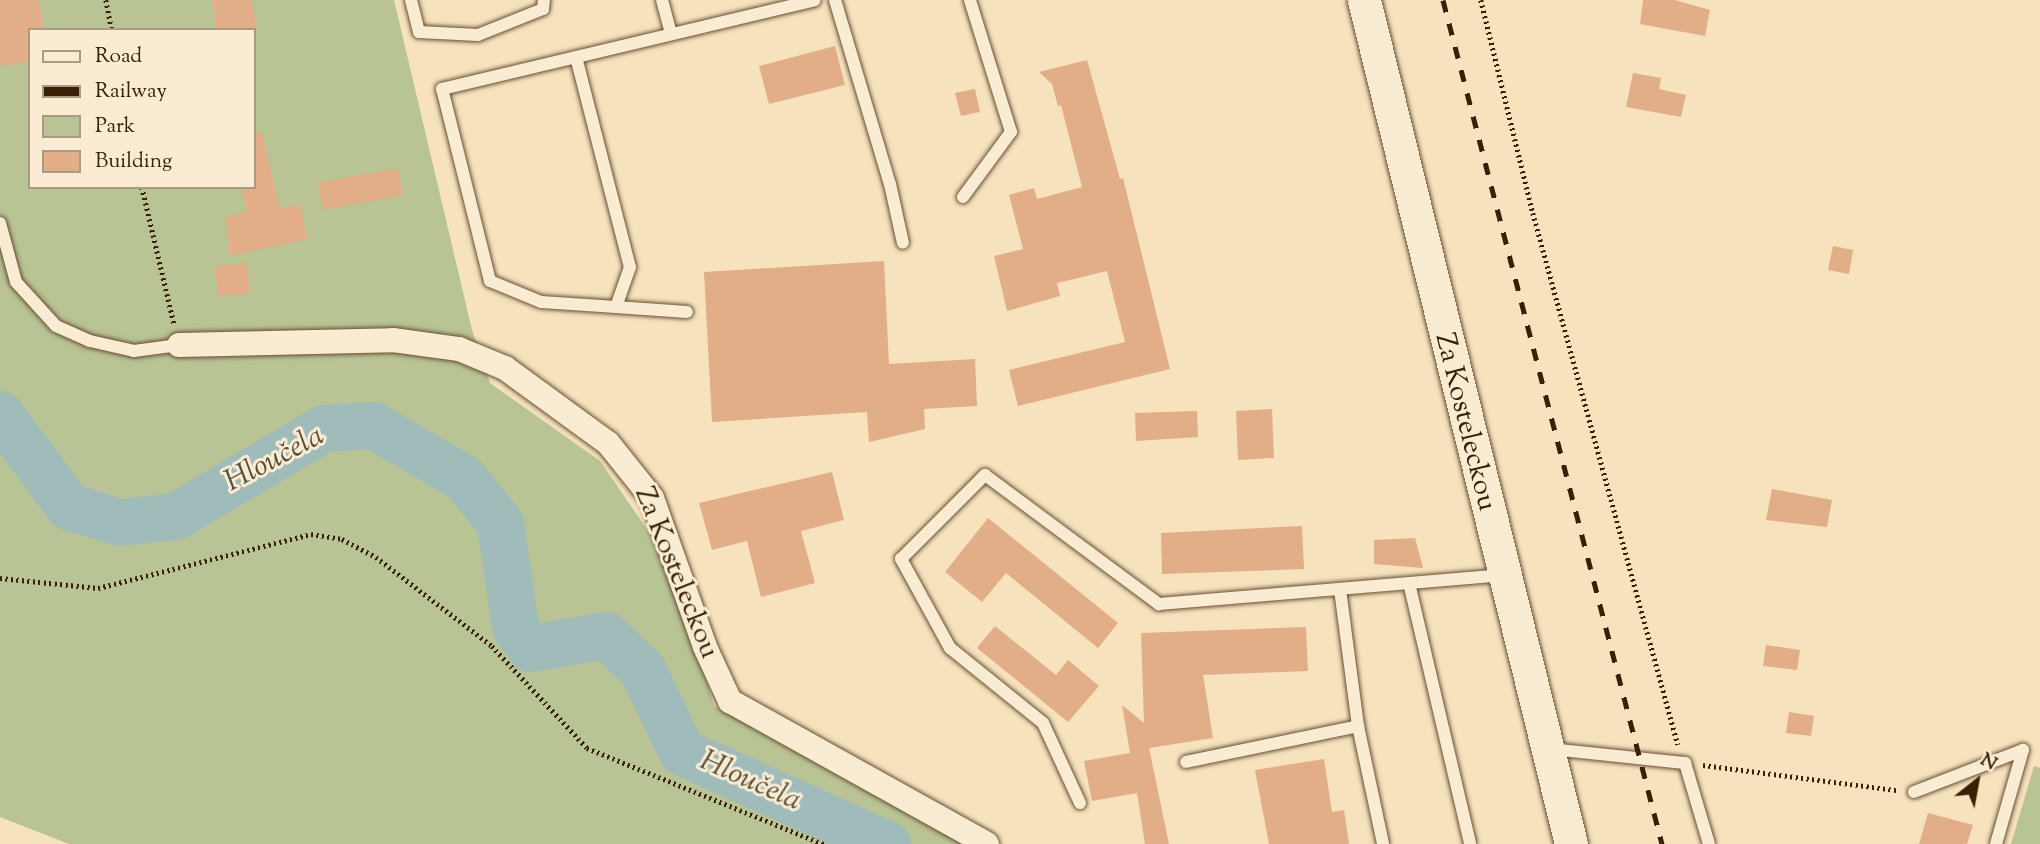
<!DOCTYPE html>
<meta charset="utf-8">
<style>
body{margin:0}
#map{position:relative;width:2040px;height:844px;overflow:hidden;background:#f6e2bc;font-family:"Sorts Mill Goudy",serif}
div>[style]{position:absolute}
.green>*{inset:0;background:#b8c493}
.river>*{height:47px;margin:-23.5px;padding:0 23.5px;transform-origin:23.5px;border-radius:23.5px;background:#a0bcba}
.building>*{inset:0;background:#e2ae87}
.path>*{height:4.5px;margin-top:-2.25px;transform-origin:0;background:repeating-linear-gradient(90deg,#392005 0 2px,transparent 0 5.5px)}
.roads{filter:drop-shadow(0 0 2px #685033) drop-shadow(0 0 2px #685033)}
.lane>*{height:12px;margin:-6px;padding:0 6px;transform-origin:6px;border-radius:6px;background:#f9ecd3}
.street>*{height:24px;margin:-12px;padding:0 12px;transform-origin:12px;border-radius:12px;background:#f9ecd3}
.secondary>*{height:33px;margin:-16.5px;padding:0 16.5px;transform-origin:16.5px;border-radius:16.5px;background:#f9ecd3}
.rail>*{height:5px;margin-top:-2.5px;transform-origin:0;background:repeating-linear-gradient(90deg,#392005 0 12px,transparent 0 24px)}
span{translate:-50% -50%;white-space:nowrap;text-align:center;line-height:1.15;-webkit-text-stroke:6px #f9ecd3;paint-order:stroke}
.street-label{font-size:28px;color:#392005}
.water-label{font-size:30px;color:#584f3b;font-style:italic}
.legend{position:absolute;left:28px;top:28px;width:228px;height:161px;box-sizing:border-box;background:#f9ecd3;border:2px solid #ac9a81;margin:0;padding:9px 12px;list-style:none;font-size:21px;color:#392005}
.legend li{display:flex;align-items:center;gap:14px;height:35px}
.legend b{width:35px;border:2px solid #ac9a81}
.north{position:absolute;left:1942px;top:746px;width:70px;height:70px;-webkit-text-stroke:5px #f9ecd3;paint-order:stroke;rotate:31deg;font-size:19px;font-weight:700;line-height:28px;text-align:center;color:#392005}
.north::after{content:'';display:block;margin:auto;width:24px;height:32px;background:#392005;clip-path:polygon(50% 0,100% 100%,50% 72%,0 100%)}
</style>
<div id="map">
<div class="green">
<i style="clip-path:polygon(evenodd,0 0,394px 0,472px 330px,490px 383px,600px 461px,675px 570px,714px 706px,966px 844px,69px 844px,0 817px,0 0,30px 30px,254px 30px,254px 187px,30px 187px,30px 30px)"></i>
<i style="clip-path:polygon(2034px 766px,2040px 768px,2040px 844px,2011px 844px)"></i>
</div>
<div class="river">
<i style="left:0;top:414px;width:114px;rotate:53.5deg"></i>
<i style="left:68px;top:506px;width:53px;rotate:17.4deg"></i>
<i style="left:119px;top:522px;width:56px;rotate:-6.1deg"></i>
<i style="left:175px;top:516px;width:173px;rotate:-30.6deg"></i>
<i style="left:324px;top:428px;width:49px;rotate:-3.5deg"></i>
<i style="left:373px;top:425px;width:105px;rotate:30.2deg"></i>
<i style="left:464px;top:478px;width:58px;rotate:51.3deg"></i>
<i style="left:500px;top:523px;width:105px;rotate:81.8deg"></i>
<i style="left:515px;top:627px;width:26px;rotate:54deg"></i>
<i style="left:530px;top:648px;width:77px;rotate:-9.7deg"></i>
<i style="left:606px;top:635px;width:50px;rotate:43.4deg"></i>
<i style="left:642px;top:669px;width:92px;rotate:64.3deg"></i>
<i style="left:682px;top:752px;width:225px;rotate:24.2deg"></i>
</div>
<div class="building">
<i style="clip-path:polygon(0 0,39px 0,44px 30px,30px 30px,30px 61px,0 66px)"></i>
<i style="clip-path:polygon(212px 0,252px 0,257px 30px,217px 30px)"></i>
<i style="clip-path:polygon(1643px 0,1675px 0,1710px 10px,1705px 36px,1640px 24px)"></i>
<i style="clip-path:polygon(835px 46px,845px 85px,769px 104px,759px 66px)"></i>
<i style="clip-path:polygon(1087px 60px,1120px 179px,1123px 178px,1170px 369px,1018px 406px,1009px 370px,1125px 342px,1107px 271px,1057px 283px,1060px 296px,1007px 311px,994px 256px,1023px 249px,1009px 195px,1034px 188px,1037px 199px,1082px 187px,1061px 105px,1058px 106px,1052px 84px,1039px 72px)"></i>
<i style="clip-path:polygon(1633px 73px,1661px 78px,1659px 89px,1686px 95px,1681px 117px,1626px 107px)"></i>
<i style="clip-path:polygon(975px 89px,980px 112px,961px 116px,955px 93px)"></i>
<i style="clip-path:polygon(262px 132px,280px 209px,300px 204px,308px 239px,230px 256px,226px 216px,247px 213px,241px 187px,254px 187px,254px 133px)"></i>
<i style="clip-path:polygon(398px 169px,404px 195px,323px 210px,318px 182px)"></i>
<i style="clip-path:polygon(1833px 246px,1853px 250px,1849px 274px,1828px 270px)"></i>
<i style="clip-path:polygon(884px 261px,889px 364px,975px 359px,977px 406px,924px 409px,925px 429px,869px 442px,867px 412px,712px 422px,704px 272px)"></i>
<i style="clip-path:polygon(247px 263px,250px 293px,218px 296px,215px 266px)"></i>
<i style="clip-path:polygon(1272px 409px,1274px 458px,1238px 460px,1236px 411px)"></i>
<i style="clip-path:polygon(1197px 411px,1198px 437px,1136px 441px,1135px 413px)"></i>
<i style="clip-path:polygon(832px 472px,844px 520px,801px 531px,815px 583px,761px 597px,747px 541px,712px 550px,699px 503px)"></i>
<i style="clip-path:polygon(1772px 489px,1832px 500px,1827px 527px,1766px 520px)"></i>
<i style="clip-path:polygon(988px 518px,1118px 623px,1098px 648px,1006px 573px,982px 602px,945px 572px)"></i>
<i style="clip-path:polygon(1302px 526px,1304px 569px,1162px 574px,1161px 533px)"></i>
<i style="clip-path:polygon(1415px 538px,1423px 568px,1374px 564px,1374px 540px)"></i>
<i style="clip-path:polygon(995px 626px,1056px 675px,1068px 660px,1099px 686px,1068px 722px,977px 648px)"></i>
<i style="clip-path:polygon(1306px 627px,1308px 671px,1203px 675px,1213px 738px,1149px 748px,1169px 844px,1145px 844px,1137px 793px,1092px 801px,1084px 761px,1130px 753px,1122px 705px,1144px 723px,1141px 633px)"></i>
<i style="clip-path:polygon(1766px 645px,1800px 650px,1797px 670px,1763px 666px)"></i>
<i style="clip-path:polygon(1789px 712px,1814px 716px,1811px 736px,1786px 733px)"></i>
<i style="clip-path:polygon(1324px 759px,1332px 812px,1344px 810px,1349px 844px,1269px 844px,1255px 770px)"></i>
<i style="clip-path:polygon(1928px 813px,1973px 825px,1967px 844px,1919px 844px)"></i>
</div>
<div class="path">
<i style="left:106px;top:0;width:31px;rotate:79deg"></i>
<i style="left:1481px;top:0;width:219px;rotate:76.3deg"></i>
<i style="left:1533px;top:213px;width:551px;rotate:74.75deg"></i>
<i style="left:142px;top:187px;width:140px;rotate:76.8deg"></i>
<i style="left:0;top:578px;width:99px;rotate:5.8deg"></i>
<i style="left:98px;top:588px;width:220px;rotate:-14.2deg"></i>
<i style="left:311px;top:534px;width:31px;rotate:9deg"></i>
<i style="left:342px;top:539px;width:38px;rotate:28deg"></i>
<i style="left:376px;top:557px;width:146px;rotate:37.5deg"></i>
<i style="left:492px;top:646px;width:139px;rotate:47deg"></i>
<i style="left:587px;top:748px;width:256px;rotate:22.1deg"></i>
<i style="left:1703px;top:765px;width:195px;rotate:7.4deg"></i>
</div>
<div class="roads">
<div class="lane">
<i style="left:411px;top:0;width:33px;rotate:76deg"></i>
<i style="left:419px;top:32px;width:59px;rotate:2.9deg"></i>
<i style="left:478px;top:35px;width:70px;rotate:-21.8deg"></i>
<i style="left:543px;top:9px;width:9px;rotate:-84deg"></i>
<i style="left:662px;top:0;width:35px;rotate:75deg"></i>
<i style="left:835px;top:0;width:192px;rotate:73.4deg"></i>
<i style="left:890px;top:184px;width:60px;rotate:77.6deg"></i>
<i style="left:576px;top:57px;width:217px;rotate:75.6deg"></i>
<i style="left:630px;top:267px;width:42px;rotate:109.3deg"></i>
<i style="left:616px;top:307px;width:75px;rotate:-176.2deg"></i>
<i style="left:541px;top:302px;width:55px;rotate:-157.6deg"></i>
<i style="left:490px;top:281px;width:198px;rotate:-104deg"></i>
<i style="left:442px;top:89px;width:383px;rotate:-13.4deg"></i>
<i style="left:963px;top:197px;width:81px;rotate:-53.6deg"></i>
<i style="left:1011px;top:132px;width:138px;rotate:-107.3deg"></i>
<i style="left:0;top:223px;width:61px;rotate:74.8deg"></i>
<i style="left:16px;top:282px;width:59px;rotate:47.7deg"></i>
<i style="left:56px;top:326px;width:37px;rotate:24deg"></i>
<i style="left:90px;top:341px;width:45px;rotate:12.8deg"></i>
<i style="left:134px;top:351px;width:45px;rotate:-7.6deg"></i>
<i style="left:616px;top:307px;width:71px;rotate:4deg"></i>
<i style="left:1409px;top:583px;width:268px;rotate:76.8deg"></i>
<i style="left:1358px;top:726px;width:121px;rotate:78deg"></i>
<i style="left:1551px;top:749px;width:135px;rotate:6deg"></i>
<i style="left:1685px;top:763px;width:84px;rotate:73.5deg"></i>
<i style="left:1186px;top:762px;width:176px;rotate:-11.8deg"></i>
<i style="left:1358px;top:726px;width:138px;rotate:-97.5deg"></i>
<i style="left:1914px;top:792px;width:117px;rotate:-21.1deg"></i>
<i style="left:1080px;top:803px;width:88px;rotate:-114.8deg"></i>
<i style="left:1043px;top:723px;width:119px;rotate:-141.1deg"></i>
<i style="left:950px;top:648px;width:102px;rotate:-118.8deg"></i>
<i style="left:901px;top:559px;width:119px;rotate:-45deg"></i>
<i style="left:985px;top:475px;width:217px;rotate:36.6deg"></i>
<i style="left:1159px;top:604px;width:344px;rotate:-4.8deg"></i>
<i style="left:1996px;top:844px;width:98px;rotate:-74deg"></i>
</div>
<div class="street">
<i style="left:179px;top:345px;width:214px;rotate:-1.3deg"></i>
<i style="left:393px;top:340px;width:67px;rotate:7.8deg"></i>
<i style="left:459px;top:349px;width:50px;rotate:22.4deg"></i>
<i style="left:505px;top:368px;width:127px;rotate:36.1deg"></i>
<i style="left:608px;top:443px;width:70px;rotate:51.3deg"></i>
<i style="left:652px;top:498px;width:158px;rotate:70.4deg"></i>
<i style="left:705px;top:647px;width:60px;rotate:65.2deg"></i>
<i style="left:730px;top:701px;width:294px;rotate:29.1deg"></i>
</div>
<div class="secondary">
<i style="left:1364px;top:0;width:869px;rotate:76.22deg"></i>
</div>
</div>
<div class="rail">
<i style="left:1443px;top:0;width:872px;rotate:75.45deg"></i>
</div>
<div class="street-label">
<span style="left:1465px;top:422px;rotate:76deg">Za Kosteleckou</span>
<span style="left:676px;top:573px;rotate:68deg">Za Kosteleckou</span>
</div>
<div class="water-label">
<span style="left:275px;top:460px;rotate:-28deg">Hloučela</span>
<span style="left:750px;top:782px;rotate:24deg">Hloučela</span>
</div>
<ul class="legend">
<li><b style="height:9px;background:#f9ecd3"></b>Road</li>
<li><b style="height:9px;background:#392005"></b>Railway</li>
<li><b style="height:19px;background:#b8c493"></b>Park</li>
<li><b style="height:19px;background:#e2ae87"></b>Building</li>
</ul>
<div class="north">N</div>
</div>
